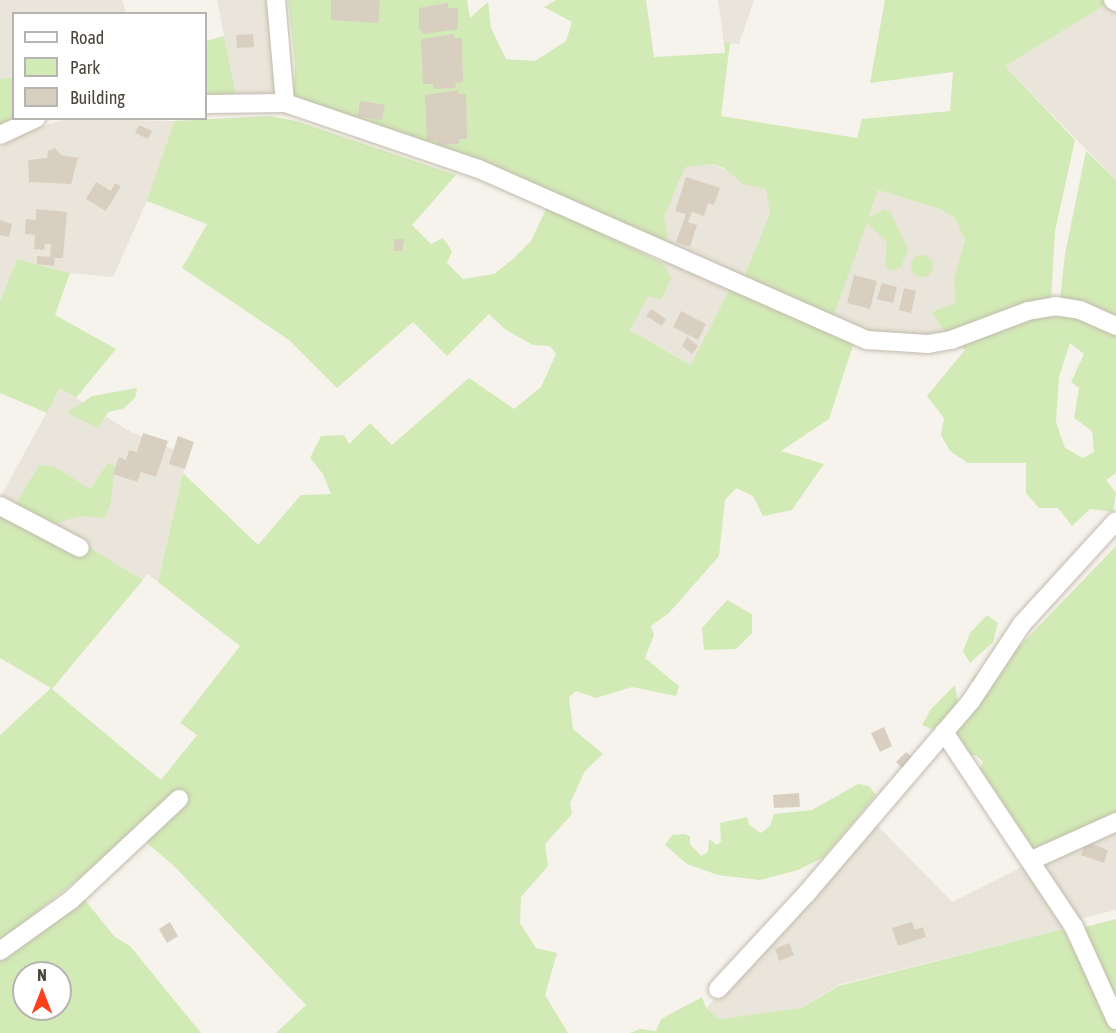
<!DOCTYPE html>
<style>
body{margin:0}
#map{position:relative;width:1116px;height:1033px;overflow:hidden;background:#f6f3ec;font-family:"Asap Condensed",sans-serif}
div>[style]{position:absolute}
.residential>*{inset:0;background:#eae5da}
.green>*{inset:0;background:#d2eab5}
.round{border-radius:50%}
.building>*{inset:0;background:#d8cfc1}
.roads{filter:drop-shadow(0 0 2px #c2bbae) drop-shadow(0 0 2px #c2bbae)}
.street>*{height:18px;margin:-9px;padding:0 9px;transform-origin:9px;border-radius:9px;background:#fff}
span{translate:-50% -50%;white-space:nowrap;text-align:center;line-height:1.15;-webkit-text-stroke:4.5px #fff;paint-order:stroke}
.legend{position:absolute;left:12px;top:12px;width:195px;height:108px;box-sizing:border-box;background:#fff;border:2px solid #b7b4b0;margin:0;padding:8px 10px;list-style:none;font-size:18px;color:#4b4439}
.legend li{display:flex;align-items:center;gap:12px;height:30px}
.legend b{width:30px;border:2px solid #b7b4b0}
.north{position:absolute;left:12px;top:961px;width:60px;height:60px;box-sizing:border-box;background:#fff;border:2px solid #b7b4b0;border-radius:50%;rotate:0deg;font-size:16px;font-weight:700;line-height:24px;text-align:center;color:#4b4439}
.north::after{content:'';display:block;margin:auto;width:21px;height:27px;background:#fc3f1d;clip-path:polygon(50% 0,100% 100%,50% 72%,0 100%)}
</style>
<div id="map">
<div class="residential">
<i style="clip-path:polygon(0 0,122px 0,126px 13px,14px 14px,13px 77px,0 79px)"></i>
<i style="clip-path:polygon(217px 0,275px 0,280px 106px,238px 106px)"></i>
<i style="clip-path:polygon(718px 0,754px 0,739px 44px,724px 43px)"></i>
<i style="clip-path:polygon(1107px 4px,1116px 12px,1116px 180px,1005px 66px)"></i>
<i style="clip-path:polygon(66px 119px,174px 121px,147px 201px,113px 277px,70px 273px,17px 259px,0 301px,0 148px,24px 132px)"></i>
<i style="clip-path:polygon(686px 154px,779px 191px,743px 279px,659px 243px,664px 217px)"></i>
<i style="clip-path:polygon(878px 190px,940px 209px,955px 218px,965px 240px,954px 278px,956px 330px,917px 339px,867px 334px,832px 321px)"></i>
<i style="clip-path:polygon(666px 255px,732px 284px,692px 365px,630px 330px)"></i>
<i style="clip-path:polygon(60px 388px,131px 432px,187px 455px,158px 582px,148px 574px,142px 580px,1px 496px)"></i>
<i style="clip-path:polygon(871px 819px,952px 902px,1024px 866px,1063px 929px,838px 985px,802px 1008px,718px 1019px,706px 1008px,786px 924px)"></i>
<i style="clip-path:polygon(1116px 831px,1116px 910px,1070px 921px,1047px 880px,1045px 866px,1066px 850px)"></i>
</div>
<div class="green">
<i style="clip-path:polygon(evenodd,288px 0,467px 0,470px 18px,488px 2px,491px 28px,506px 59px,535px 61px,566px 41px,572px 22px,544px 7px,556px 0,646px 0,654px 57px,725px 53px,724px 43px,730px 43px,721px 116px,857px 138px,862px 119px,950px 111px,953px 72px,870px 83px,885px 0,1103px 0,1107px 4px,1005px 66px,1075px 140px,1055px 231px,1051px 302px,1032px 317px,1071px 317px,1116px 332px,1116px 473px,1106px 480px,1116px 493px,1113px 512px,1090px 509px,1072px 526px,1058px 508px,1039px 508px,1026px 493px,1026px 463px,968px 463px,950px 451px,941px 435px,944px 418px,927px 396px,965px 350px,953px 345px,932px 312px,955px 303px,954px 278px,965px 240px,955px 218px,940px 209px,878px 190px,868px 218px,884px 209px,891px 213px,908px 249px,901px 267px,890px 271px,885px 265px,887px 242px,867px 223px,832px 321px,743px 279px,770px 213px,766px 189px,743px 184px,724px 168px,712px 164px,685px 167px,664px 217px,668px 236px,659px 243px,293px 107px,295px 65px,288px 0,1070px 343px,1084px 354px,1071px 382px,1079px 388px,1074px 418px,1092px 431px,1094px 452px,1083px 458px,1065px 448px,1056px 422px,1059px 377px,1070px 343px)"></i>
<i style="clip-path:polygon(224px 36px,238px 106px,206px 107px,206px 41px)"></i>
<i style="clip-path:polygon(13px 77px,14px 118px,33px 119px,0 134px,0 79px)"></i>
<i style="clip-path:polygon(269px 116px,296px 121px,456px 175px,412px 225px,431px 244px,443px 238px,452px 251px,447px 263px,463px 279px,494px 274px,513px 259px,531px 241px,547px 207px,663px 263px,671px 278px,665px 292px,661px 300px,648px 296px,630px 330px,691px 365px,732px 284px,855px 339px,829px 419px,781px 451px,824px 464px,814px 478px,792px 510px,763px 516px,753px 496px,736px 488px,725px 500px,719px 556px,669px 613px,651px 626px,654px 635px,645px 658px,679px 686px,676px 696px,632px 687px,596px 698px,576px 691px,569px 697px,573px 729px,603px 754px,585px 771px,570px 803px,572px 814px,545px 844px,548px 866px,521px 897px,520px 923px,536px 948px,557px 953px,545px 995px,568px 1033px,276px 1033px,306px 1005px,173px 865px,135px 833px,0 942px,0 735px,51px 688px,0 658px,0 512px,88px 547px,143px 580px,52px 689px,161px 780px,197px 735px,180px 723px,240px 646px,158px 582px,183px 473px,258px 545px,301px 495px,331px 494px,323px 474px,310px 458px,321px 436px,344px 435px,349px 444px,370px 423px,392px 445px,469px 378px,514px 409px,541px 387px,556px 354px,550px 346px,533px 345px,506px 330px,489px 314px,447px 356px,413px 322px,337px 388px,289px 340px,182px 268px,207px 224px,147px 201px,174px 121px)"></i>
<i style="clip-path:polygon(1086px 151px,1116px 180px,1116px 319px,1060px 299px,1065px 254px)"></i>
<i class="round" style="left:911px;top:255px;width:22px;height:22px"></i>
<i style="clip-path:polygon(17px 259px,70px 273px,55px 315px,116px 349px,76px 398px,60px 388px,47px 413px,0 393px,0 301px)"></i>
<i style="clip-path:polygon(137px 388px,135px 398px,123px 409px,108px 412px,98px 428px,67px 413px,92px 396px)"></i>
<i style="clip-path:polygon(108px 463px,115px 466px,110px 506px,104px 518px,80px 516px,43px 527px,14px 507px,39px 465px,55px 467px,90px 489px)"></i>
<i style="clip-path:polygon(1116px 546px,1116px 815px,1029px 852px,977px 774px,983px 762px,976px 755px,963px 756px,956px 732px,964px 718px,973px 677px,988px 664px,1016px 650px)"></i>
<i style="clip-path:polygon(727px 600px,752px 614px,752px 633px,736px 649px,704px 650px,702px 628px)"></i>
<i style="clip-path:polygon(987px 615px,998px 623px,993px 642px,970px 663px,963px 651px,970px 633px)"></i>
<i style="clip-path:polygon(955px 685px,958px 704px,934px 730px,922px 725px,931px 709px)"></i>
<i style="clip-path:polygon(858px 784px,869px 786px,876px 795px,824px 857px,798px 870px,760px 880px,718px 875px,687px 864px,665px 845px,672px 835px,684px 834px,690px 836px,690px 844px,701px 856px,708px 852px,709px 839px,717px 845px,721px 841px,720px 823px,747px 817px,749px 825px,761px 833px,770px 826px,774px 814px,812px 810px)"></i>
<i style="clip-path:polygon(evenodd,84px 899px,115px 937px,130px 946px,201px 1033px,0 1033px,0 960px,84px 899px,24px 973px,60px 973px,60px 1009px,24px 1009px,24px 973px)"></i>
<i style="clip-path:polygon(1116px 919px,1116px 996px,1077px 929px)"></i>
<i style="clip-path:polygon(1063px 929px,1116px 1033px,630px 1033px,640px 1029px,656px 1031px,661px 1019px,702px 997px,706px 1008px,719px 1019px,802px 1008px,838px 986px)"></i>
</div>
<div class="building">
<i style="clip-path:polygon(331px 0,380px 0,378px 23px,331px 20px)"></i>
<i style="clip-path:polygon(448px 3px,448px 8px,458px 8px,458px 29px,424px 34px,419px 28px,419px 8px)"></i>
<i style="clip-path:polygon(253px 34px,254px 47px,237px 48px,236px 35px)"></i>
<i style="clip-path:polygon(454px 34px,454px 38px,462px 38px,463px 82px,455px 83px,456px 88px,433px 89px,433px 84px,423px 84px,421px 39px)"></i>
<i style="clip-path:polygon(458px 90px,458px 94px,466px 94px,467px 139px,459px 139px,459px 144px,437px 145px,437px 140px,427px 141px,425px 95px)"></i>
<i style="clip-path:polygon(360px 101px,385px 105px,382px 120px,358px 116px)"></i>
<i style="clip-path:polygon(139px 125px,152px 131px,148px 139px,135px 133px)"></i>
<i style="clip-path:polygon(55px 148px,61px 155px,78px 158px,71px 184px,29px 182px,28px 160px,47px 158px,48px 151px)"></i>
<i style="clip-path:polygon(686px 177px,720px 188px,714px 205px,708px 203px,704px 216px,692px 212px,688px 222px,697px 225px,690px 247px,676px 242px,686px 214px,675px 211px)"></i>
<i style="clip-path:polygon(96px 182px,111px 191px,115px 183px,121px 186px,106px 211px,86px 199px)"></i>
<i style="clip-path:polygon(36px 209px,67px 212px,63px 258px,55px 258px,54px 266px,37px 264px,37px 256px,50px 257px,51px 244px,45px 244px,44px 250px,34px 249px,35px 235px,25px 234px,26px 219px,36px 220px)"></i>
<i style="clip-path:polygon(0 220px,12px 224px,9px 237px,0 235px)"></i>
<i style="clip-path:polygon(394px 239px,404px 239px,402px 251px,394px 251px)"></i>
<i style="clip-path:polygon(854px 275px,877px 281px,870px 309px,847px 303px)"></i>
<i style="clip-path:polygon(882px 283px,897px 287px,893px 303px,877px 299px)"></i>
<i style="clip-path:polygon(904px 288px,916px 291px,911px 313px,899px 310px)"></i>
<i style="clip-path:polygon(651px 309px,666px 319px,662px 326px,646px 316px)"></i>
<i style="clip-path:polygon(681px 311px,706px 324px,698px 340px,673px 327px)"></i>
<i style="clip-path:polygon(687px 337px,698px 346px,692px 354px,682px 346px)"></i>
<i style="clip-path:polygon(143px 433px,168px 441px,156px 477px,141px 472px,137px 482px,113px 474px,119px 457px,126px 460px,129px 450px,137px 452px)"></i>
<i style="clip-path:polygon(178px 436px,194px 442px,185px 469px,169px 464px)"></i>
<i style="clip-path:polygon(884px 727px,892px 746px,880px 752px,871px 733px)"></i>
<i style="clip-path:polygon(906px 752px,912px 757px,902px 768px,896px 762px)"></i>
<i style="clip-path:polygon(799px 793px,800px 807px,774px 808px,773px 795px)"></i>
<i style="clip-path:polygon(1086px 842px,1108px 850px,1104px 863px,1081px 855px)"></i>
<i style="clip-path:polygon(170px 922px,178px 936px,167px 943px,159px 929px)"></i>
<i style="clip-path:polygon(912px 922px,915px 930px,923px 927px,926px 937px,898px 946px,892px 928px)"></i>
<i style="clip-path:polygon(789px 943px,794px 955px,779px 961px,775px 949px)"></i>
</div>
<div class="roads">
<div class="street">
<i style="left:276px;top:0;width:103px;rotate:85deg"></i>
<i style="left:1113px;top:0;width:4px;rotate:34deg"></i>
<i style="left:206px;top:104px;width:79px;rotate:-0.7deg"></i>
<i style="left:285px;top:103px;width:205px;rotate:18.8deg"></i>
<i style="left:479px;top:169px;width:424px;rotate:23.8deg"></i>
<i style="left:867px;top:340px;width:61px;rotate:3.8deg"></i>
<i style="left:928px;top:344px;width:23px;rotate:-10deg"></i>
<i style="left:951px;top:340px;width:82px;rotate:-20.6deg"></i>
<i style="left:1028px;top:311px;width:27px;rotate:-10deg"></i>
<i style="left:1055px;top:306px;width:25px;rotate:9deg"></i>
<i style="left:1080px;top:310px;width:39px;rotate:24deg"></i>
<i style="left:0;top:135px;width:40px;rotate:-25deg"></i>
<i style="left:0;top:506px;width:90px;rotate:27.7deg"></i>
<i style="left:944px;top:732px;width:234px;rotate:56.3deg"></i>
<i style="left:1074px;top:927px;width:102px;rotate:65.7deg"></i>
<i style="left:1032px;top:860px;width:92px;rotate:-24.3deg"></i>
<i style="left:0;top:951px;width:87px;rotate:-35.7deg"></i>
<i style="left:71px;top:900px;width:148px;rotate:-43.1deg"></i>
<i style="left:718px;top:989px;width:131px;rotate:-47.2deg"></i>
<i style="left:807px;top:893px;width:253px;rotate:-49.5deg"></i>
<i style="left:971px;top:701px;width:92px;rotate:-56.5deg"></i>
<i style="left:1022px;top:624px;width:139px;rotate:-47.6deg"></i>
</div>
</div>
<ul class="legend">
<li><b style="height:8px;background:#fff"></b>Road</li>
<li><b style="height:16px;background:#d2eab5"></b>Park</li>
<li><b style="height:16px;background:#d8cfc1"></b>Building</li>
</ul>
<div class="north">N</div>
</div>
